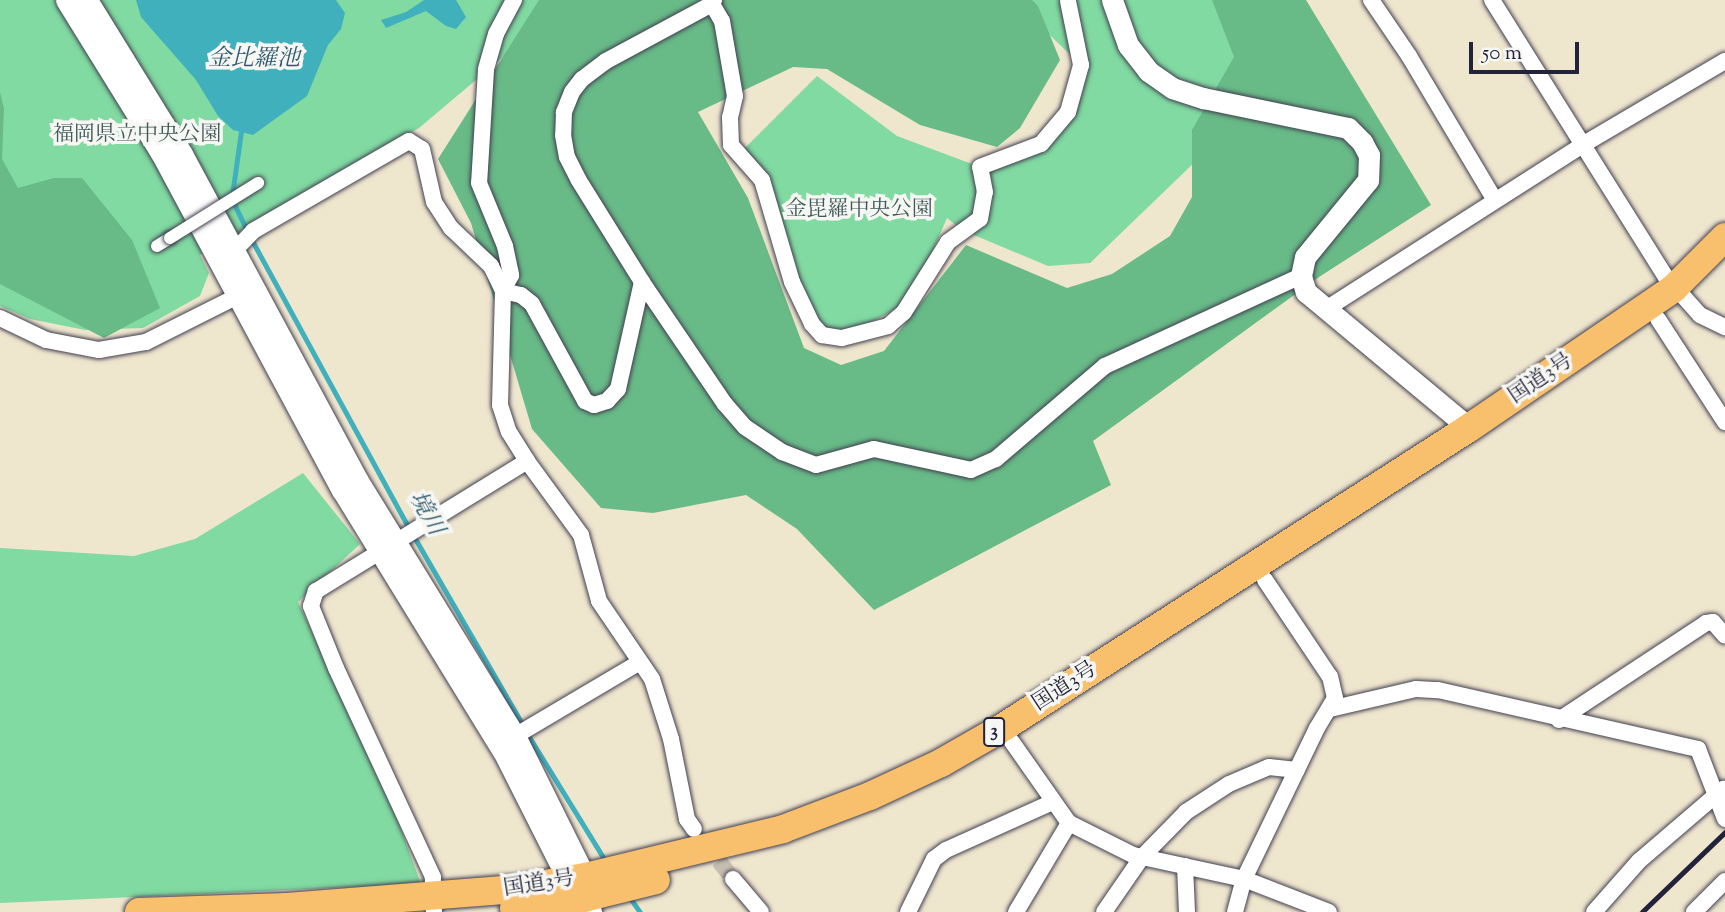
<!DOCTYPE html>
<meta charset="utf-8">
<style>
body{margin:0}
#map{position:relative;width:1725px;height:912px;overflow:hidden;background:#efe6ce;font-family:"Sorts Mill Goudy","Noto Serif JP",serif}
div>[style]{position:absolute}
.green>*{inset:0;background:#80daa1}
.forest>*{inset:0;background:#68ba87}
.water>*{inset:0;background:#41b0bd}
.stream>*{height:4.5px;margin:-2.25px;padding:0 2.25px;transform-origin:2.25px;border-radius:2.25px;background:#41b0bd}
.minor-tunnel>*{height:16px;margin-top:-8px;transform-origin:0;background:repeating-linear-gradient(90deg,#c6bfb1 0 16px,transparent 0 24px)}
.roads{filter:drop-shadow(0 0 2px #413f51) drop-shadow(0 0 2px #413f51)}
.pedestrian>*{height:12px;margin:-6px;padding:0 6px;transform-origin:6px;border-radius:6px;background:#fff}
.minor>*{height:16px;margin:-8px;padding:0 8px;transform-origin:8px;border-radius:8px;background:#fff}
.tertiary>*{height:21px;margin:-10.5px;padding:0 10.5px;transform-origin:10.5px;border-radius:10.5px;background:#fff}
.trunk>*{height:28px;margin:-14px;padding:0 14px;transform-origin:14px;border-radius:14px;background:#f8bf6c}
.rail>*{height:4.5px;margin:-2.25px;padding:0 2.25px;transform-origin:2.25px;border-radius:2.25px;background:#22223b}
.bridges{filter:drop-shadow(0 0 2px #413f51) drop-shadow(0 0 2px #413f51)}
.pedestrian-bridge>*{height:12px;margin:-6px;padding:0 6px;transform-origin:6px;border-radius:6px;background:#fff}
span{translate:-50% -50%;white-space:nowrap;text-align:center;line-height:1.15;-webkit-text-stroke:7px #f6f6f2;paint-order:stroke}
.shield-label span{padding:2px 5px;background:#f6f6f2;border:2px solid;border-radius:5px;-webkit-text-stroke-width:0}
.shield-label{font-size:19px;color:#22223b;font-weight:700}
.park-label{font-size:21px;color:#3e595a}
.street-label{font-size:21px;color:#22223b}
.water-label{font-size:23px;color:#2e5b6f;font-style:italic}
.scale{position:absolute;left:1469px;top:42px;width:110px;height:32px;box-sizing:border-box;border:4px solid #22223b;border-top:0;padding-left:9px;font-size:21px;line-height:24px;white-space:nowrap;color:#22223b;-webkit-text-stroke:5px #f6f6f2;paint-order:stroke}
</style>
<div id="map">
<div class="green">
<i style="clip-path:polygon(0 0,571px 0,419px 128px,200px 255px,209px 273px,200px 296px,143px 328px,85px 330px,30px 319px,0 306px)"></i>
<i style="clip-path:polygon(1013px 0,1237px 0,1257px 86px,1198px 159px,1090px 263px,1048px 266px,962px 230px,947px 218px,911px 301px,842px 338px,812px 324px,762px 180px,738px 155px,817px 76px,897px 136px,980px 167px,1041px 144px,1068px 112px,1081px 65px)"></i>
<i style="clip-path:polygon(303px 473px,360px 544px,298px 602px,392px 805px,421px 884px,0 903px,0 548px,134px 556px,195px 539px)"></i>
</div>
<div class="forest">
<i style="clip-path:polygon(539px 0,1032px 0,1038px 6px,1060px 60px,1020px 128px,997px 147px,920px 125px,827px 69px,793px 67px,698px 112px,748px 198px,804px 348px,841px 365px,884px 351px,966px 245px,1067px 288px,1112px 274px,1170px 236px,1192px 197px,1192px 130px,1234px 57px,1212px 0,1306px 0,1431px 205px,1319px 277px,1093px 441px,1111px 485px,874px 610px,797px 529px,746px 495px,653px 513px,601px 508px,532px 429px,471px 223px,438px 159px)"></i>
<i style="clip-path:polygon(0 92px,4px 109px,2px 159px,18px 188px,54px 178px,82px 178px,132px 240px,160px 308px,104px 338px,0 284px)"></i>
</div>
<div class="water">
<i style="clip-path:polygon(136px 0,336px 0,345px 13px,341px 29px,328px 45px,307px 96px,253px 135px,233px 130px,218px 116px,196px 80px,141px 17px)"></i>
<i style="clip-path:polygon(424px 0,456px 0,466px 17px,456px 29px,446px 26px,426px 11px,386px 28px,381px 20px,406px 12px)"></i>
</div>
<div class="stream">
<i style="left:242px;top:128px;width:72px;rotate:98deg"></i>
<i style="left:232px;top:199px;width:34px;rotate:64deg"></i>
<i style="left:251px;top:238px;width:330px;rotate:61.4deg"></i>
<i style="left:414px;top:536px;width:218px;rotate:60deg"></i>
<i style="left:527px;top:733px;width:153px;rotate:58.4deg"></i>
<i style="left:629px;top:896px;width:19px;rotate:55deg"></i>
</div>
<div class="minor-tunnel">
<i style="left:704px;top:842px;width:47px;rotate:51.9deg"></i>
</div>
<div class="roads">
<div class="pedestrian">
<i style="left:157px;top:246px;width:15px;rotate:-32deg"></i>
</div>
<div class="minor">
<i style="left:514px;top:0;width:38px;rotate:118deg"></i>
<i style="left:496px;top:34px;width:37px;rotate:106deg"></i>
<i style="left:486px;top:70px;width:113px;rotate:93.5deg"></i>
<i style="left:479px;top:183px;width:68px;rotate:67.6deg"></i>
<i style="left:505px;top:246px;width:30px;rotate:78deg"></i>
<i style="left:511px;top:275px;width:18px;rotate:117deg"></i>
<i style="left:503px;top:291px;width:114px;rotate:91.5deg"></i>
<i style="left:500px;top:405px;width:28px;rotate:72deg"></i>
<i style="left:509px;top:432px;width:34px;rotate:58deg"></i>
<i style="left:527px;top:461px;width:92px;rotate:53.9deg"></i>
<i style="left:581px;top:535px;width:68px;rotate:74.7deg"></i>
<i style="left:599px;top:601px;width:94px;rotate:55.8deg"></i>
<i style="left:652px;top:679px;width:63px;rotate:72.4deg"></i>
<i style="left:671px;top:739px;width:82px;rotate:78.7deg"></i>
<i style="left:687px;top:819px;width:12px;rotate:55deg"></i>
<i style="left:714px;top:0;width:4px;rotate:117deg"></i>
<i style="left:712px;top:4px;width:120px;rotate:151.7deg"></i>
<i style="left:606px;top:61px;width:30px;rotate:143deg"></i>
<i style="left:582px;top:79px;width:16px;rotate:128deg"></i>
<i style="left:572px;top:92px;width:22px;rotate:112deg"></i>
<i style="left:564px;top:112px;width:23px;rotate:92deg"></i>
<i style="left:563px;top:135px;width:22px;rotate:80deg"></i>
<i style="left:567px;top:157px;width:25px;rotate:63deg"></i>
<i style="left:578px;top:179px;width:121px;rotate:58.1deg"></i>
<i style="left:642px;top:282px;width:148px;rotate:55.8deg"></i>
<i style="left:725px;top:404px;width:30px;rotate:49deg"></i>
<i style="left:745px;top:427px;width:45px;rotate:34deg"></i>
<i style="left:782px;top:452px;width:36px;rotate:21deg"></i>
<i style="left:816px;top:465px;width:60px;rotate:-15.4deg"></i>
<i style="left:874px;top:449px;width:99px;rotate:12.2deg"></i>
<i style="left:971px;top:470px;width:27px;rotate:-24deg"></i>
<i style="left:996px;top:459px;width:143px;rotate:-40.5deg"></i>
<i style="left:1105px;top:366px;width:216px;rotate:-24.7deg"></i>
<i style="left:1371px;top:0;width:68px;rotate:55.8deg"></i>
<i style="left:1409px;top:56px;width:168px;rotate:59.2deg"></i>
<i style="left:1492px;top:0;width:327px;rotate:57.9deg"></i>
<i style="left:1666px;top:277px;width:51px;rotate:48.2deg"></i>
<i style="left:1700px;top:315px;width:28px;rotate:26deg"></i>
<i style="left:712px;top:4px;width:20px;rotate:60deg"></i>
<i style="left:722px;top:21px;width:76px;rotate:80.2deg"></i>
<i style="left:735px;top:96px;width:22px;rotate:103deg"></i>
<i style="left:730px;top:117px;width:28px;rotate:88deg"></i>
<i style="left:731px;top:145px;width:47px;rotate:48.5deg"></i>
<i style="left:762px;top:180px;width:106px;rotate:73.6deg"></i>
<i style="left:792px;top:282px;width:47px;rotate:64.5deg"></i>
<i style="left:812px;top:324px;width:15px;rotate:48deg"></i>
<i style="left:822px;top:335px;width:20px;rotate:9deg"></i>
<i style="left:842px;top:338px;width:48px;rotate:-14.6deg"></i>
<i style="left:888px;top:326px;width:21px;rotate:-41deg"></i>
<i style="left:904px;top:312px;width:83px;rotate:-57.8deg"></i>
<i style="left:948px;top:242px;width:39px;rotate:-36deg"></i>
<i style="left:980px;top:219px;width:27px;rotate:-80deg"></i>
<i style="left:985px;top:192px;width:25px;rotate:-101deg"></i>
<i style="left:980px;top:167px;width:65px;rotate:-20.7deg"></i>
<i style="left:1041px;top:144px;width:42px;rotate:-49.8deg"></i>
<i style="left:1068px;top:112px;width:49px;rotate:-74.5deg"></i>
<i style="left:1081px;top:65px;width:65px;rotate:-101.5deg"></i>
<i style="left:234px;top:251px;width:28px;rotate:-46deg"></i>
<i style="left:253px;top:231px;width:180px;rotate:-30deg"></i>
<i style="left:409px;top:141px;width:15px;rotate:32deg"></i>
<i style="left:422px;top:149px;width:54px;rotate:77.2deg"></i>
<i style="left:434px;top:202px;width:31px;rotate:57deg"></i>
<i style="left:451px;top:228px;width:55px;rotate:43.5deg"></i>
<i style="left:491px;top:266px;width:28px;rotate:64deg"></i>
<i style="left:503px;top:291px;width:18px;rotate:13deg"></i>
<i style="left:521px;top:295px;width:14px;rotate:39deg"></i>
<i style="left:532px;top:304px;width:111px;rotate:61.3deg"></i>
<i style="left:585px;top:401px;width:10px;rotate:24deg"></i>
<i style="left:594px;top:405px;width:14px;rotate:-17deg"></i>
<i style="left:607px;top:401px;width:16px;rotate:-47deg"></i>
<i style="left:618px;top:389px;width:110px;rotate:-77.4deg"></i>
<i style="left:1326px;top:309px;width:306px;rotate:-32.6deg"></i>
<i style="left:1584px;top:144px;width:164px;rotate:-30.5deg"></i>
<i style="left:0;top:318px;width:51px;rotate:25.6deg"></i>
<i style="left:46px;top:340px;width:54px;rotate:10.7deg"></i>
<i style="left:99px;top:350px;width:48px;rotate:-9.7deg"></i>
<i style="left:146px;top:342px;width:114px;rotate:-26.6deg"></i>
<i style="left:1658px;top:319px;width:123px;rotate:57deg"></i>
<i style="left:1330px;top:709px;width:88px;rotate:-13.1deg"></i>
<i style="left:1416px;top:689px;width:22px;rotate:3deg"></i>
<i style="left:1438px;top:690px;width:267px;rotate:12.8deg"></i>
<i style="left:1698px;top:749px;width:75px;rotate:68.9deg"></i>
<i style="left:1559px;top:720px;width:176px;rotate:-33.4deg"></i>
<i style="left:1706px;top:623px;width:7px;rotate:-8deg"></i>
<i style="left:1713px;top:622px;width:18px;rotate:49deg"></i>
<i style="left:515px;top:736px;width:145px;rotate:-30.6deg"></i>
<i style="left:1012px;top:742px;width:99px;rotate:54.9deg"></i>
<i style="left:1069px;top:823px;width:72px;rotate:26.6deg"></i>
<i style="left:1133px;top:855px;width:114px;rotate:12.2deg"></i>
<i style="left:1244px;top:879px;width:91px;rotate:21.2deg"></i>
<i style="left:1185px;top:866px;width:46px;rotate:87.5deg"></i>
<i style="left:733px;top:879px;width:43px;rotate:49.7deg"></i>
<i style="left:434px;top:912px;width:35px;rotate:-92deg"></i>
<i style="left:433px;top:877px;width:230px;rotate:-114.9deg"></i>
<i style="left:336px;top:668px;width:67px;rotate:-112deg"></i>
<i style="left:311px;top:606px;width:16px;rotate:-72deg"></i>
<i style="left:316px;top:591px;width:248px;rotate:-31.6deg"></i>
<i style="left:908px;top:912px;width:59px;rotate:-63.9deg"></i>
<i style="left:934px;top:859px;width:15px;rotate:-37deg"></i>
<i style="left:946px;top:850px;width:117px;rotate:-24.2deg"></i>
<i style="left:1016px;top:912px;width:104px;rotate:-59.2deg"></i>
<i style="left:1104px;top:912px;width:67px;rotate:-55.4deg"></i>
<i style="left:1142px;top:857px;width:63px;rotate:-45.6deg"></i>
<i style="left:1186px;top:812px;width:51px;rotate:-33.1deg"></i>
<i style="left:1229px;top:784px;width:43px;rotate:-23deg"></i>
<i style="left:1269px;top:767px;width:28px;rotate:6deg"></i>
<i style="left:1235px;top:912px;width:34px;rotate:-75deg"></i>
<i style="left:1244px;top:879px;width:168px;rotate:-64.2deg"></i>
<i style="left:1317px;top:728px;width:35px;rotate:-59deg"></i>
<i style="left:1335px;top:698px;width:22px;rotate:-103deg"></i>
<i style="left:1330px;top:677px;width:117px;rotate:-123.8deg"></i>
<i style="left:1594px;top:912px;width:68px;rotate:-48.6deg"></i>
<i style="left:1639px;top:861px;width:111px;rotate:-40.6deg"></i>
<i style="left:1694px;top:912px;width:44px;rotate:-45deg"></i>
</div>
<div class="tertiary">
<i style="left:66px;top:0;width:180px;rotate:58.2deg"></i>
<i style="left:161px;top:153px;width:383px;rotate:61.8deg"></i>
<i style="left:342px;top:490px;width:313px;rotate:58.4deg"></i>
<i style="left:506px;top:757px;width:138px;rotate:63.2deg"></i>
<i style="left:568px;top:880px;width:24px;rotate:48deg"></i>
<i style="left:584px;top:898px;width:16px;rotate:63deg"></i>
<i style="left:87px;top:0;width:181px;rotate:58.3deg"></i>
<i style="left:182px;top:154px;width:371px;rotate:61.7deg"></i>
<i style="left:358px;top:481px;width:299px;rotate:58.4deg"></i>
<i style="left:515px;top:736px;width:157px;rotate:63.6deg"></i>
<i style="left:585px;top:877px;width:14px;rotate:94deg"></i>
<i style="left:1112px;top:0;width:48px;rotate:70.4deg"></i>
<i style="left:1128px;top:45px;width:33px;rotate:52deg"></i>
<i style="left:1148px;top:71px;width:29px;rotate:35deg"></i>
<i style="left:1172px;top:88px;width:33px;rotate:18deg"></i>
<i style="left:1203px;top:98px;width:148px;rotate:11.7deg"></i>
<i style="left:1348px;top:128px;width:20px;rotate:45deg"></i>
<i style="left:1362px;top:142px;width:15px;rotate:62deg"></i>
<i style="left:1369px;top:155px;width:25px;rotate:92deg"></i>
<i style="left:1368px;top:180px;width:99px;rotate:129.3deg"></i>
<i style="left:1305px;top:257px;width:19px;rotate:102deg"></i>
<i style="left:1301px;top:276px;width:17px;rotate:73deg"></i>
<i style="left:1306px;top:292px;width:212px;rotate:39.8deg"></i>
</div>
<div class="trunk">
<i style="left:514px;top:908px;width:71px;rotate:-8.1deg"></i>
<i style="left:584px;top:898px;width:74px;rotate:-14deg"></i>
<i style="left:139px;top:912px;width:148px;rotate:-1.9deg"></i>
<i style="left:287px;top:907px;width:230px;rotate:-4.5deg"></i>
<i style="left:516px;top:889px;width:70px;rotate:-9.9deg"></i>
<i style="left:585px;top:877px;width:204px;rotate:-13.6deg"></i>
<i style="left:783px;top:829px;width:93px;rotate:-20.8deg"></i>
<i style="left:870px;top:796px;width:78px;rotate:-24.9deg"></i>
<i style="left:941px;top:763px;width:70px;rotate:-29.8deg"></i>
<i style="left:1002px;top:728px;width:555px;rotate:-32.72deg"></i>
<i style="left:1469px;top:428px;width:248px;rotate:-34.3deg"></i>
<i style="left:1674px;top:288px;width:72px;rotate:-45deg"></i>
</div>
</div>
<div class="rail">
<i style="left:1642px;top:912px;width:115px;rotate:-43.9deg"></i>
</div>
<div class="bridges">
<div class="pedestrian-bridge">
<i style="left:170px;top:238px;width:104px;rotate:-32deg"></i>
</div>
</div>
<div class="shield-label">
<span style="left:994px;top:732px">3</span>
</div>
<div class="park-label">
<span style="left:137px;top:135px">福岡県立中央公園</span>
<span style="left:859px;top:210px">金毘羅中央公園</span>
</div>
<div class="street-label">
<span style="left:1541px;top:379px;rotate:-34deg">国道3号</span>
<span style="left:1065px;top:687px;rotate:-33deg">国道3号</span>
<span style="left:539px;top:884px;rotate:-9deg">国道3号</span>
</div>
<div class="water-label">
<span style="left:254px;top:60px">金比羅池</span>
<span style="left:425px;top:514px;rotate:61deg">境川</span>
</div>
<div class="scale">50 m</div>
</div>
